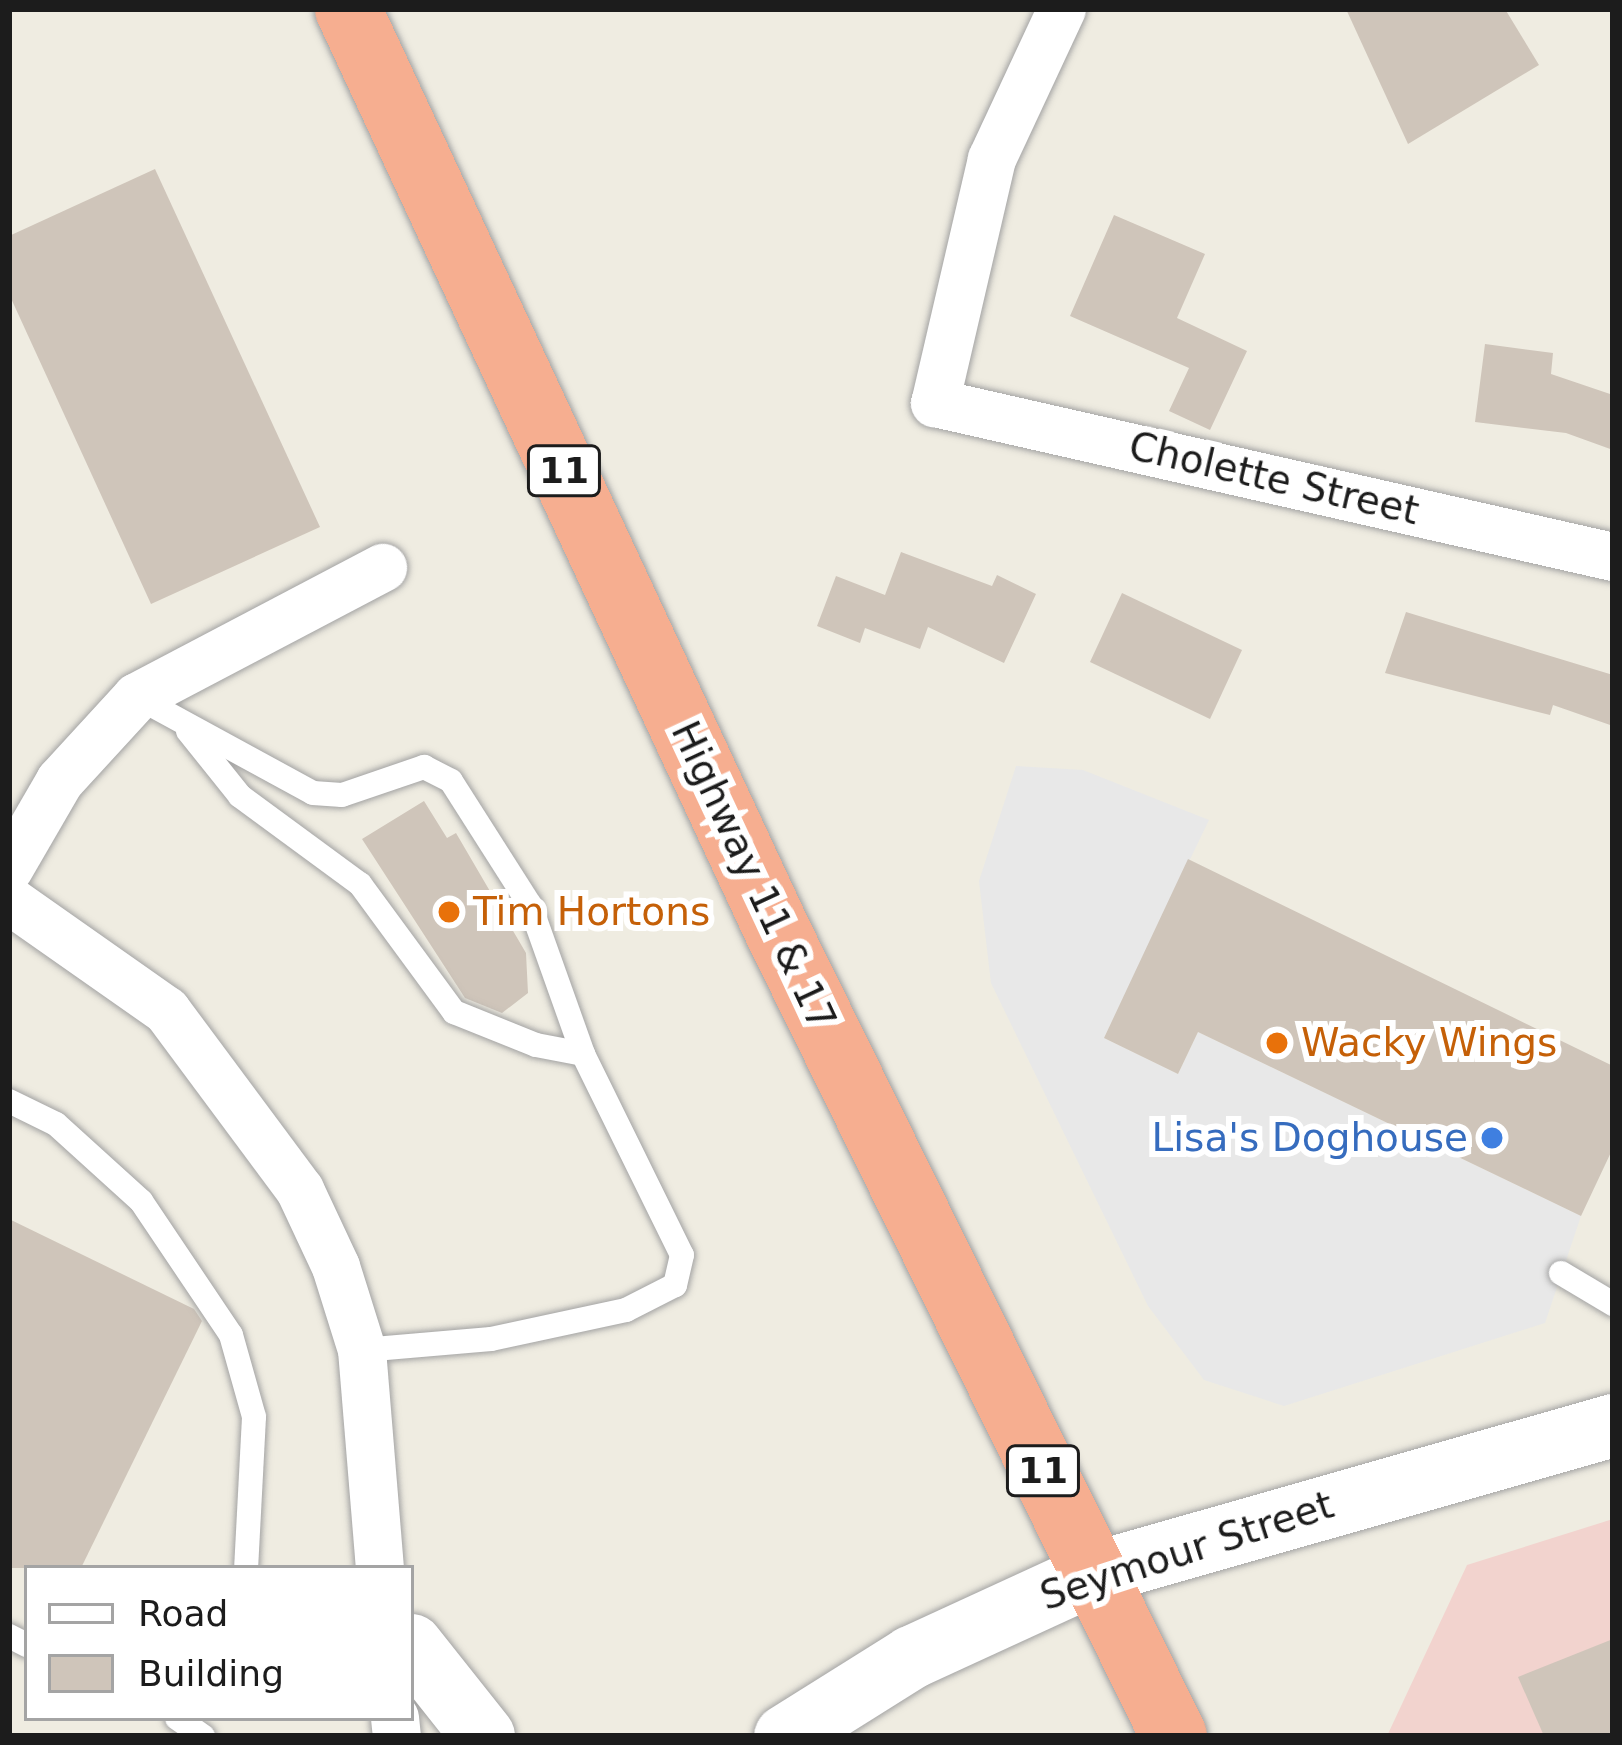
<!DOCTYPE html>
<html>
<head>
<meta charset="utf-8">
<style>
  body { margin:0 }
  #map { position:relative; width:1622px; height:1745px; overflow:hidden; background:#efece1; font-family:"DejaVu Sans",sans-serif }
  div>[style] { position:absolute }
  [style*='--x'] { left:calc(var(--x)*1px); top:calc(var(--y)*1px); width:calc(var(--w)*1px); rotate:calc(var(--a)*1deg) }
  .commercial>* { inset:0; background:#f2d3ce }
  .parking>* { inset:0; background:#e8e8e8 }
  .building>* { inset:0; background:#cfc5ba }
  .roads { filter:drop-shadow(0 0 3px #a3a3a3) drop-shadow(0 0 3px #a3a3a3) }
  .service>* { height:24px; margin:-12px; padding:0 12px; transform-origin:12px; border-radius:12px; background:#fff }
  .minor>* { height:48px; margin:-24px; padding:0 24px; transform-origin:24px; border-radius:24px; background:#fff }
  .tertiary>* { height:63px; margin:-31.5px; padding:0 31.5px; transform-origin:31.5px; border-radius:31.5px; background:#fff }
  .trunk>* { height:66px; margin:-33px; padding:0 33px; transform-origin:33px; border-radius:33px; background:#f6ae90 }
  .dots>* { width:33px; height:33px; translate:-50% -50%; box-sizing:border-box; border:6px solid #fff; border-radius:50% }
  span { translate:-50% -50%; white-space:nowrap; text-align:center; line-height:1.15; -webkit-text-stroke:12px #fff; paint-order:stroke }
  .shield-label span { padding:3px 9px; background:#fff; border:3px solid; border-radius:9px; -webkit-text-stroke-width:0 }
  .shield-label { font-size:36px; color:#1c1c1c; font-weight:700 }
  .street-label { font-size:39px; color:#1c1c1c }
  .food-label { font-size:39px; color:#c56008 }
  .left { translate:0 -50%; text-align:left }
  .shop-label { font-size:39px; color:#366cbe }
  .right { translate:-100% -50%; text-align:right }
  .frame { position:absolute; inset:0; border:12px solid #1c1c1c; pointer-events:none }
  .legend { position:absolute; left:24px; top:1565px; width:390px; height:156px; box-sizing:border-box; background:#fff; border:3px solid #a4a4a4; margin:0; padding:15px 21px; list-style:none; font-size:36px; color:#1c1c1c }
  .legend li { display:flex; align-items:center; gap:24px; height:60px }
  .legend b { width:60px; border:3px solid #a4a4a4 }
</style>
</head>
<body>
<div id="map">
  <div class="commercial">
    <div style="clip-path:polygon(1613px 1519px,1613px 1736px,1387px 1736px,1467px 1565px)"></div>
  </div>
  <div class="parking">
    <div style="clip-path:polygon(1016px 766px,1083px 770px,1209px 820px,1104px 1038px,1178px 1074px,1198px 1032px,1581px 1216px,1545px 1323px,1284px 1406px,1204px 1380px,1148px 1306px,991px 983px,979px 881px)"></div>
  </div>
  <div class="building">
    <div style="clip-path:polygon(1346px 9px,1505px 9px,1539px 65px,1408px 144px)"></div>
    <div style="clip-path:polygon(155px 169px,320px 527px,151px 604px,9px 294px,9px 236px)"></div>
    <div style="clip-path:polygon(1114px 215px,1205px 254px,1177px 318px,1247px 351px,1210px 430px,1169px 411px,1189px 368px,1070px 316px)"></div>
    <div style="clip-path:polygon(1485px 344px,1553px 353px,1551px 374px,1613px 395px,1613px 450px,1566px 433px,1475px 422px)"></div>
    <div style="clip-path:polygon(901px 552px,992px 586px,997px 575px,1036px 594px,1004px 663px,928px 627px,920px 649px,865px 628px,860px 643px,817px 626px,836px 576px,885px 595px)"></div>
    <div style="clip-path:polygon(1122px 593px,1242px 650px,1210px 719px,1090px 662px)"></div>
    <div style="clip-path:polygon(1406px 612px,1613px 675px,1613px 726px,1553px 705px,1550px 715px,1385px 673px)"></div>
    <div style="clip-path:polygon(424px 801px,447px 838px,456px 833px,526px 953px,528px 993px,502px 1013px,465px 998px,362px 839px)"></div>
    <div style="clip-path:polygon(1188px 859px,1613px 1066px,1613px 1148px,1581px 1216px,1198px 1032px,1178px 1074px,1104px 1038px)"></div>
    <div style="clip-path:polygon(9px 1219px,194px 1309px,202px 1321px,81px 1568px,9px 1568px)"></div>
    <div style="clip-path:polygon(1613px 1639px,1613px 1736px,1544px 1736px,1518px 1677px)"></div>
  </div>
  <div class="roads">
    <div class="service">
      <div style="--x:137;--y:697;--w:200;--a:28.6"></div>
      <div style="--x:313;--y:793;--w:29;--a:4"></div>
      <div style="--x:342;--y:795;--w:87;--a:-18.9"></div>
      <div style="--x:424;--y:767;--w:30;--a:27"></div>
      <div style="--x:451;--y:781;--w:147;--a:57.5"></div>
      <div style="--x:530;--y:905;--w:158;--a:70.4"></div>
      <div style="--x:583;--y:1054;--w:224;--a:63.8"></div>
      <div style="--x:682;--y:1255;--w:31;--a:103"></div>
      <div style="--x:675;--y:1285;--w:55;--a:153"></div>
      <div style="--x:626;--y:1310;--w:138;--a:167.9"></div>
      <div style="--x:491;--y:1339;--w:129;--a:175.1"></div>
      <div style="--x:188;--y:731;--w:83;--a:51.3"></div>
      <div style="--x:240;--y:796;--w:149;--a:36.3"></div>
      <div style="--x:360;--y:884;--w:159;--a:53.7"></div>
      <div style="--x:454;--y:1012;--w:88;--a:21.9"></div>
      <div style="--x:536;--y:1045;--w:48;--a:10.8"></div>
      <div style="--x:9;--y:1101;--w:52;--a:26.1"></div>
      <div style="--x:56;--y:1124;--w:115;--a:42.2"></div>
      <div style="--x:141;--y:1201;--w:161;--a:56.1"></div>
      <div style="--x:231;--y:1335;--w:85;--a:74.3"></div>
      <div style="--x:254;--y:1417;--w:151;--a:93"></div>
      <div style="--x:1561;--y:1273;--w:61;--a:30.8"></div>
      <div style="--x:9;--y:1636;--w:20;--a:27"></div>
      <div style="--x:177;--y:1718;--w:32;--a:35"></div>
    </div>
    <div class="minor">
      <div style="--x:1062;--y:9;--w:166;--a:115"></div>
      <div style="--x:992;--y:159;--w:251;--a:103.1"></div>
      <div style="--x:935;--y:403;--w:695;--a:12.8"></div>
      <div style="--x:9;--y:869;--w:102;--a:-59.9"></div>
      <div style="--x:60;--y:781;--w:114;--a:-47.5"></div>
      <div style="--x:137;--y:697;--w:278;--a:-27.7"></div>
      <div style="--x:9;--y:900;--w:193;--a:35.1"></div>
      <div style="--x:167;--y:1011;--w:223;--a:53.4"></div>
      <div style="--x:300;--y:1190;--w:85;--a:64.9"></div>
      <div style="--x:336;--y:1267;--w:87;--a:72.6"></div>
      <div style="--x:362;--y:1350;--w:219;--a:85.3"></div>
      <div style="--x:395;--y:1718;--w:18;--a:84"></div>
    </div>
    <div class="tertiary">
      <div style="--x:411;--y:1645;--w:116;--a:51.6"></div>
      <div style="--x:785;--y:1736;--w:149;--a:-32.1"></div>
      <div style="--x:911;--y:1657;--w:201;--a:-24.7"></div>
      <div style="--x:1094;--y:1573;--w:540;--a:-15.92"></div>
    </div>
    <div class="trunk">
      <div style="--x:348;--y:9;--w:1020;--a:65.02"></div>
      <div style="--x:779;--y:934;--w:894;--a:63.78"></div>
    </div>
  </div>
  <div class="dots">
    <div style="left:449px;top:912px;background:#e8710a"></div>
    <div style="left:1277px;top:1043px;background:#e8710a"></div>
    <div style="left:1492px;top:1138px;background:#3f7fe0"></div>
  </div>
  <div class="shield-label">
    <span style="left:564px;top:471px">11</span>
    <span style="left:1043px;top:1471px">11</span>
  </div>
  <div class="street-label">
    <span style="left:1274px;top:479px;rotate:13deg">Cholette Street</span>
    <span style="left:753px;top:876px;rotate:65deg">Highway 11 &amp; 17</span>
    <span style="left:1187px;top:1551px;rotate:-18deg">Seymour Street</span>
  </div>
  <div class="food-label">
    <span class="left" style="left:473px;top:912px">Tim Hortons</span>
    <span class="left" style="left:1301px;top:1043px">Wacky Wings</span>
  </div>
  <div class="shop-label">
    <span class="right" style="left:1468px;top:1138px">Lisa's Doghouse</span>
  </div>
  <div class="frame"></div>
  <ul class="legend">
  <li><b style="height:15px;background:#fff"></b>Road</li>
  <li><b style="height:33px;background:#cfc5ba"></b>Building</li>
  </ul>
</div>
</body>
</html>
